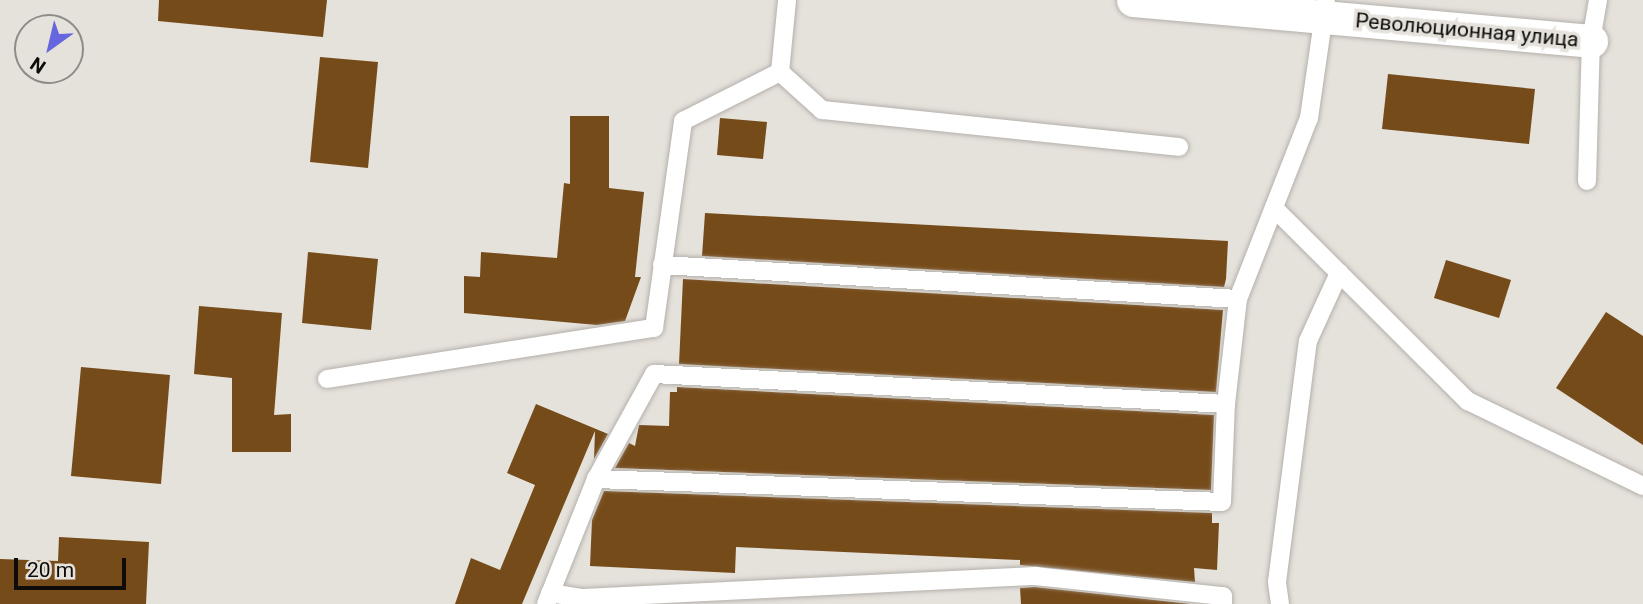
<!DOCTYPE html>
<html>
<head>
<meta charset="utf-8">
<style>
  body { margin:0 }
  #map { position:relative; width:1643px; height:604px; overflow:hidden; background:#e5e1db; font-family:Roboto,sans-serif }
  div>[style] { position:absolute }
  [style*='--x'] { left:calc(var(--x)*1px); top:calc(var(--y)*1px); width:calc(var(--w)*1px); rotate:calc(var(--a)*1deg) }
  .building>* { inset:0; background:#764b1a }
  .roads { filter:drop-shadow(0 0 2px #b4b0ab) drop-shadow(0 0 2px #b4b0ab) }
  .lane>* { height:18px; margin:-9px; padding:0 9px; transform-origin:9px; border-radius:9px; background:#fff }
  .street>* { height:33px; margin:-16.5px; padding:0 16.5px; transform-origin:16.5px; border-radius:16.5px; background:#fff }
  span { translate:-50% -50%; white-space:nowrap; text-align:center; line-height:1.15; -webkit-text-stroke:7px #e5e1db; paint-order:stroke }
  .street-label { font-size:21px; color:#0d0c0a }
  .north { position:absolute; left:14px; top:14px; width:70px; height:70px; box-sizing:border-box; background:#e5e1db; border:2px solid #8f8c87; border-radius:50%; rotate:214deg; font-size:19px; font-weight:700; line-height:28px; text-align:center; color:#0d0c0a }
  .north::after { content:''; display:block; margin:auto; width:24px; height:32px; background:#6666df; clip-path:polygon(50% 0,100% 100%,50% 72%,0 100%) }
  .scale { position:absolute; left:14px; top:558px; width:112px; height:32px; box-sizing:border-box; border:4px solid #0d0c0a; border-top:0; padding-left:9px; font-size:21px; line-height:24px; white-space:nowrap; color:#0d0c0a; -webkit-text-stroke:5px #e5e1db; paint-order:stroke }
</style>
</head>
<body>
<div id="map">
  <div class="building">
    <div style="clip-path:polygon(159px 0,327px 0,323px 37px,158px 21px)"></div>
    <div style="clip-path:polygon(320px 57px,378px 62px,368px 168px,310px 162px)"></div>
    <div style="clip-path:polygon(1388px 74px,1535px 89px,1529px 144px,1382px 129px)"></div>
    <div style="clip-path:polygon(570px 116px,609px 116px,609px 188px,644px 192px,635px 277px,641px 277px,625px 321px,597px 325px,464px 313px,464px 276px,480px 277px,481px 252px,557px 258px,564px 183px,570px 184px)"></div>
    <div style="clip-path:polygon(720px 118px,767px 122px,763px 159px,717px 155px)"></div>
    <div style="clip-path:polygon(705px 213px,1228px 241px,1226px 279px,1224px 287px,702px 256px)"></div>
    <div style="clip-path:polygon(308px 252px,378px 259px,371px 330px,302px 323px)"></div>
    <div style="clip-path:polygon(1446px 260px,1511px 280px,1499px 318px,1434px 298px)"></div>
    <div style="clip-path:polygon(683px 279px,1223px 310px,1216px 392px,679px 364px)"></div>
    <div style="clip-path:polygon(199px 306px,282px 313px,274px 415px,291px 414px,291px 452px,232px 452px,232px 378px,194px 374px)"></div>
    <div style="clip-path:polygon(1606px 312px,1643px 336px,1643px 445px,1556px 388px)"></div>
    <div style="clip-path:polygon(81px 367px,170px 375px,161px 484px,71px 476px)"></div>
    <div style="clip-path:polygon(677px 387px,1214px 415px,1211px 490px,615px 468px,629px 443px,635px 446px,639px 425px,669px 426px,670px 392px,677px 392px)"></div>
    <div style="clip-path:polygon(536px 404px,608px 434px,594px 459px,595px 431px,522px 604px,455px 604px,471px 558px,500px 570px,535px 485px,507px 473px)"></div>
    <div style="clip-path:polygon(604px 491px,1212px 513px,1212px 523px,1219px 523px,1217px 570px,1194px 568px,1195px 582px,1020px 565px,1020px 560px,736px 547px,735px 573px,590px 566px,592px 520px)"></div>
    <div style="clip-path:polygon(59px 537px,149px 542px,146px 604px,0 604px,0 559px,58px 561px)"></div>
    <div style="clip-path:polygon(1035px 587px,1191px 604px,1021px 604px,1020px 588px)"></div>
  </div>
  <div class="roads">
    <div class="lane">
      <div style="--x:780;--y:72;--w:57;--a:42.1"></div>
      <div style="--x:822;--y:110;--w:359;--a:5.9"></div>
      <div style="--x:1587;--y:181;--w:140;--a:-88.4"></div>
      <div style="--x:1591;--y:41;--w:42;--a:-80.3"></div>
      <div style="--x:1274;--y:208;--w:274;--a:44.9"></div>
      <div style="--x:1468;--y:401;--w:195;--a:25.9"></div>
      <div style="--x:662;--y:265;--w:577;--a:3.38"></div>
      <div style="--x:327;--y:379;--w:331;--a:-8.9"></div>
      <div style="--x:654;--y:328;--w:209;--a:-82"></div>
      <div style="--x:683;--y:121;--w:109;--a:-26.8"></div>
      <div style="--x:780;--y:72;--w:72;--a:-84.4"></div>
      <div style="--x:596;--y:479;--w:626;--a:2.1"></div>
      <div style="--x:1222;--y:502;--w:98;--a:-87.7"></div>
      <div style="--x:1226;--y:404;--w:106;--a:-83.5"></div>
      <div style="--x:1238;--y:299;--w:194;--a:-68.6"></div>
      <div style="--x:1309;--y:118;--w:119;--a:-81.8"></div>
      <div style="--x:550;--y:593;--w:33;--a:9"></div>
      <div style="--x:583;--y:598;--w:453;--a:-2.8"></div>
      <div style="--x:1035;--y:576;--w:189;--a:6.1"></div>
      <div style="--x:1223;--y:596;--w:8;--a:90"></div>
      <div style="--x:546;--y:604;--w:135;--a:-68.2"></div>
      <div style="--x:596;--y:479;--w:120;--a:-61.1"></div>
      <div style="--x:654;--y:374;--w:573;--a:3"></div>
      <div style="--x:1280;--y:604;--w:22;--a:-98"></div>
      <div style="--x:1277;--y:582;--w:243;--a:-82.7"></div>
      <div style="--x:1308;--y:341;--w:75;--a:-65.5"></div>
    </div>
    <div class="street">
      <div style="--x:1133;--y:0;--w:460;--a:5.1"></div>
    </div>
  </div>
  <div class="street-label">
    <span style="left:1467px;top:30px;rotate:5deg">Революционная улица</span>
  </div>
  <div class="north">N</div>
  <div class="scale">20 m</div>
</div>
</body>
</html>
